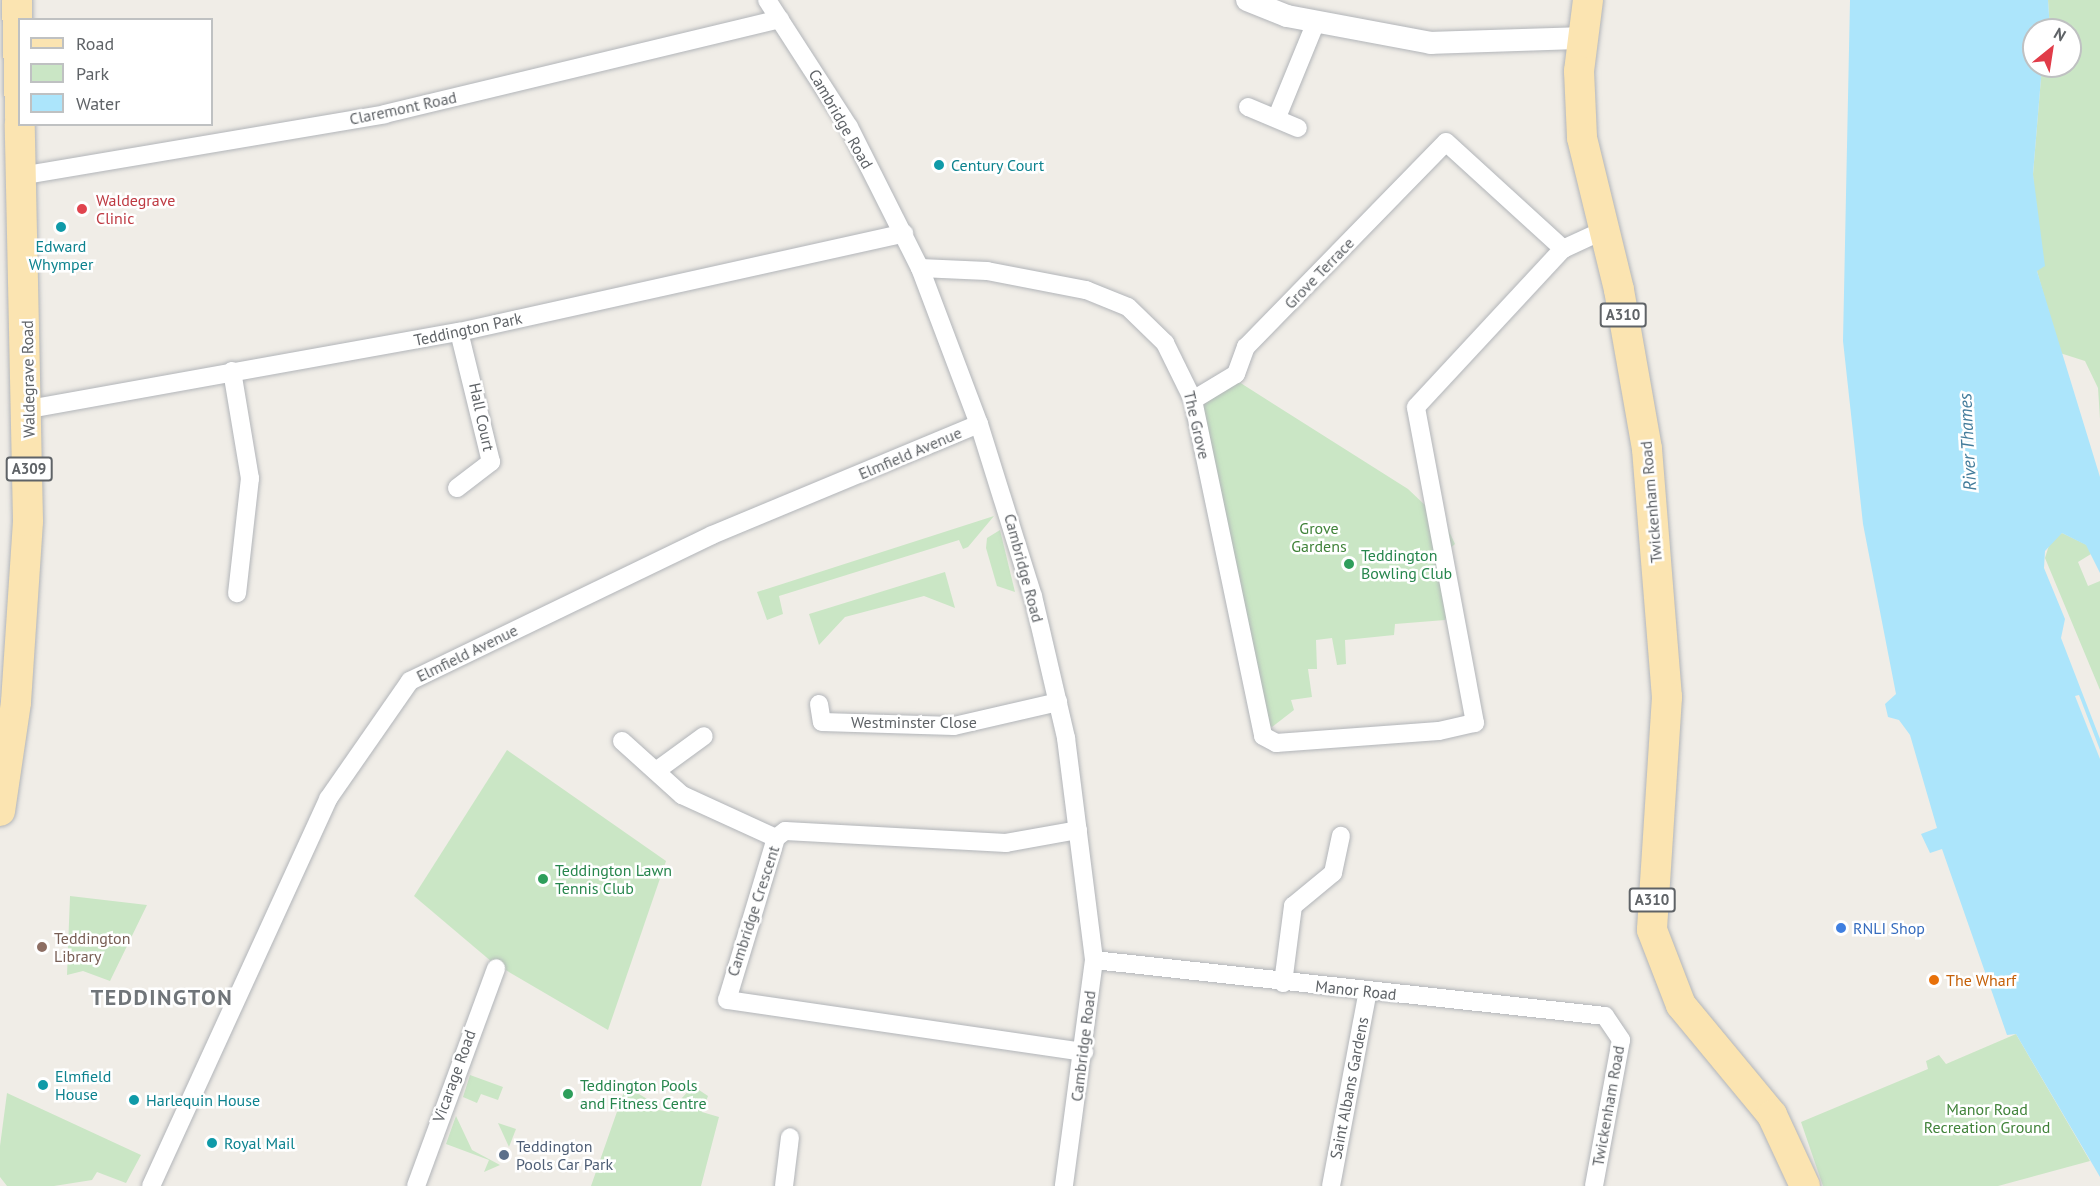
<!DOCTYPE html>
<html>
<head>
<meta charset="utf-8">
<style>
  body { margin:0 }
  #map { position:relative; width:2100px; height:1186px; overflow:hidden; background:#f0ede7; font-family:"PT Sans",sans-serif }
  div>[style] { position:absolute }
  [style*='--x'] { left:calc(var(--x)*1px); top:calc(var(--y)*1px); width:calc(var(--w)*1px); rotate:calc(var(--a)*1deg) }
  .green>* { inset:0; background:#cae6c5 }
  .water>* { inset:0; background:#ace5fb }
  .pier>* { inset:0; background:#f0ede7 }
  .roads { filter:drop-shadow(0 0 2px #b2b5b9) drop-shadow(0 0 2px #b2b5b9) }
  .minor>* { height:18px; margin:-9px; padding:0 9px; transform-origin:9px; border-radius:9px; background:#fff }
  .tertiary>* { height:22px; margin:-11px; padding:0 11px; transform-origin:11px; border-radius:11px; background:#fff }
  .primary>* { height:30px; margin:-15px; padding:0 15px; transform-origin:15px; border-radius:15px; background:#fbe4b1 }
  .dots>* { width:16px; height:16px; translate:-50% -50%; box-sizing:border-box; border:3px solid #fff; border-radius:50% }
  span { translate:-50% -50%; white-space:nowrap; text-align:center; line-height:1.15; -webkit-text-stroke:5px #fff; paint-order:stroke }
  .shield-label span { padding:2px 4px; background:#fff; border:2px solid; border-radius:4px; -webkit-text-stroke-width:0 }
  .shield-label { font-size:15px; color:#5f6367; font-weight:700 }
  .street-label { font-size:16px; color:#5f6367 }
  .culture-label { font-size:16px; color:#0d838f }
  .left { translate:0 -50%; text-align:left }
  .health-label { font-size:16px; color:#be3a42 }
  .park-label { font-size:16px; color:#41833a }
  .leisure-label { font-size:16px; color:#27864d }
  .shop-label { font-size:16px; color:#366cbe }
  .education-label { font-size:16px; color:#785e54 }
  .food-label { font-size:16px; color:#c56008 }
  .service-label { font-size:16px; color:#4e5e75 }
  .water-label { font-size:18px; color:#437c9b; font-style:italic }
  .district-label { font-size:22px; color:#707579; font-weight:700; letter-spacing:1.5px }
  .legend { position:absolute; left:18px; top:18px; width:195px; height:108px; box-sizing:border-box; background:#fff; border:2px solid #bfc1c2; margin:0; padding:8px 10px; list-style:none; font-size:18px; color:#5f6367 }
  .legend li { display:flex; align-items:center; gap:12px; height:30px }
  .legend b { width:30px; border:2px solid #bfc1c2 }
  .north { position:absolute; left:2022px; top:18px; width:60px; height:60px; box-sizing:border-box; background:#fff; border:2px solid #bfc1c2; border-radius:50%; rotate:30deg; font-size:16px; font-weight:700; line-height:24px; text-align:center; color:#5f6367 }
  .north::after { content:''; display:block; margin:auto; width:21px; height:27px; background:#e13c49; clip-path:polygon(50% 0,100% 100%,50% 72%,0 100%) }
</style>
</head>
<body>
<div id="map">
  <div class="green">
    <div style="clip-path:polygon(2048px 0,2100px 0,2100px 419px,2098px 388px,2085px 361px,2060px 353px,2037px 271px,2033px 174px,2042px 66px,2070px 66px,2070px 30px,2050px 30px)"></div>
    <div style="clip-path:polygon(1239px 382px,1408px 489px,1446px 525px,1455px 544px,1447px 551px,1450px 608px,1445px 620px,1395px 624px,1394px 635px,1345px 640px,1346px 664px,1337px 665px,1332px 638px,1316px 640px,1317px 669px,1308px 669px,1312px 697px,1291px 700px,1294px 710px,1272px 727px,1253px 717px,1201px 413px,1205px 401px)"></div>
    <div style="clip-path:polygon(994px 516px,968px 547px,963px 549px,959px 540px,779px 596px,783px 614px,767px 620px,757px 592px)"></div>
    <div style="clip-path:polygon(1000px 530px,1015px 592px,997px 586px,986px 548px,987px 538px)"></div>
    <div style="clip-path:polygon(2062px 533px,2087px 545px,2091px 554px,2078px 562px,2088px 586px,2100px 581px,2100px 690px,2045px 558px,2051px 539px)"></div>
    <div style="clip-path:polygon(945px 572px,955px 608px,924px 596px,845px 617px,819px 645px,809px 614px)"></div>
    <div style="clip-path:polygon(507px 750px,666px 861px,608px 1030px,492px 962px,414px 896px)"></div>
    <div style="clip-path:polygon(70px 896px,147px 905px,110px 981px,83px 971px,67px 975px)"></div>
    <div style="clip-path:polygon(2016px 1034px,2090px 1161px,1998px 1186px,1823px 1186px,1801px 1122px,1928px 1069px,1926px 1061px,1939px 1055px,1946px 1064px)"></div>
    <div style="clip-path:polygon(470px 1075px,503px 1087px,498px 1100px,481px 1094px,477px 1103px,463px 1097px)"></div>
    <div style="clip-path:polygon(626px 1086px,652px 1102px,649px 1108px,669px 1112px,693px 1086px,708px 1096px,702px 1112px,719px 1117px,701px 1186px,591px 1186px)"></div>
    <div style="clip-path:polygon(7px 1093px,141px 1155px,126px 1183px,97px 1172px,92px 1180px,54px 1186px,7px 1186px,0 1177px,0 1146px)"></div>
    <div style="clip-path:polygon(456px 1116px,472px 1150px,500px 1165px,484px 1172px,489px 1160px,446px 1144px)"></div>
    <div style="clip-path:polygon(498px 1123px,516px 1129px,509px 1147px)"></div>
  </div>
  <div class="water">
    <div style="clip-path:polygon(1850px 0,2048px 0,2050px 30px,2034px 30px,2034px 66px,2042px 66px,2033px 174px,2045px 266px,2037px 271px,2100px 477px,2100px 573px,2086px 545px,2062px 533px,2045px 551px,2044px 568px,2065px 619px,2061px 638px,2100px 739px,2100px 1177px,2016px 1034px,2007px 1035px,1942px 849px,1930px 853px,1921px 834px,1937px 828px,1910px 735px,1899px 720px,1888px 717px,1885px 704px,1896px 694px,1863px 524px,1843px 341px)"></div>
  </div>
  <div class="pier">
    <div style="clip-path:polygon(2079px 695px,2100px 750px,2100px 759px,2075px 696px)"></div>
  </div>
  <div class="roads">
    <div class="minor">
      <div style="--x:767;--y:0;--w:151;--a:57.2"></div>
      <div style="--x:849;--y:127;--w:158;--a:63.3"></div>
      <div style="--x:920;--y:268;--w:167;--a:69.3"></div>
      <div style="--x:979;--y:424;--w:180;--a:72.6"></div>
      <div style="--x:1033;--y:596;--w:146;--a:76.9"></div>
      <div style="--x:1066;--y:738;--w:224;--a:82.8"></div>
      <div style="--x:1094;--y:960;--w:228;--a:97.6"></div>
      <div style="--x:1248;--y:107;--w:54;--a:22.8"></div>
      <div style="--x:1277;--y:117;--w:103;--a:-67.7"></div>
      <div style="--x:20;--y:176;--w:370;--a:-9.6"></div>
      <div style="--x:385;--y:114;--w:406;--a:-13.5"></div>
      <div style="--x:920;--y:268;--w:67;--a:2.6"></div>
      <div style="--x:987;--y:271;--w:101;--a:10.9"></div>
      <div style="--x:1086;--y:290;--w:45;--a:22"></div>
      <div style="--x:1128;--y:307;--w:52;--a:44.2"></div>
      <div style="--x:1165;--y:343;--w:64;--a:63.8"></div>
      <div style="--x:1193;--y:400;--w:343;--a:78.2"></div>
      <div style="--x:1263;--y:736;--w:15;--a:28"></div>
      <div style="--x:1276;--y:743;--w:163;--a:-4.2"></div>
      <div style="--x:1439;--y:731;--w:37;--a:-13"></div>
      <div style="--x:1475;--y:723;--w:321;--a:-100.6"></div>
      <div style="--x:1416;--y:407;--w:216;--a:-47.1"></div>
      <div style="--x:232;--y:371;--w:109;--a:80.5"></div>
      <div style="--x:250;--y:478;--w:116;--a:96.4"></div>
      <div style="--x:1193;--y:400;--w:50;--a:-31.2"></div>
      <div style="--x:1236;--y:374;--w:29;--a:-70"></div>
      <div style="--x:1246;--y:347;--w:286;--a:-45.7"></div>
      <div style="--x:1446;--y:142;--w:159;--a:42.4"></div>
      <div style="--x:1563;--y:249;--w:45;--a:-24.9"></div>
      <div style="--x:29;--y:409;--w:437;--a:-10.2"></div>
      <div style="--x:459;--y:332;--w:456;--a:-12.5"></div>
      <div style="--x:457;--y:488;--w:43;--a:-37.4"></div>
      <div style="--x:491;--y:462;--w:134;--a:-103.8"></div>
      <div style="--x:819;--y:704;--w:18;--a:81"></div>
      <div style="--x:822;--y:722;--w:132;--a:1.7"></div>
      <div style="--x:954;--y:726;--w:107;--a:-13"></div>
      <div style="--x:622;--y:741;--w:81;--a:42"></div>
      <div style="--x:682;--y:795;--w:103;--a:24.6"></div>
      <div style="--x:656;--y:771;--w:59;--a:-36.1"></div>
      <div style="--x:1078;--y:830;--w:73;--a:169.8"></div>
      <div style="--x:1006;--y:843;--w:221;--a:-176.9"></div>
      <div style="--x:785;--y:831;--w:11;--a:142"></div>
      <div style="--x:776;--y:838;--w:169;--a:106.8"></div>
      <div style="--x:727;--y:1000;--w:361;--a:8.3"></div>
      <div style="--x:1094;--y:960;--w:514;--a:6.25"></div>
      <div style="--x:1605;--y:1016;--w:29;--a:56"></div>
      <div style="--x:1621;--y:1040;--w:148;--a:100.5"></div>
      <div style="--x:1283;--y:983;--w:78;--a:-82.6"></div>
      <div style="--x:1293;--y:906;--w:52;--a:-39.5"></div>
      <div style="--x:1333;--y:873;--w:38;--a:-78"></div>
      <div style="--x:151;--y:1186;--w:426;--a:-65.4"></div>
      <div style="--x:328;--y:799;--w:144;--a:-55.2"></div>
      <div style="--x:410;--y:681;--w:335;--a:-25.8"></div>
      <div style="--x:712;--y:535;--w:289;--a:-22.6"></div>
      <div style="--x:416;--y:1186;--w:232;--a:-69.8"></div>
      <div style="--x:784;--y:1186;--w:49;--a:-83"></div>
      <div style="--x:1331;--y:1186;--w:198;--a:-79.3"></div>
    </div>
    <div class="tertiary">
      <div style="--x:1247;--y:0;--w:43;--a:21.8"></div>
      <div style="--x:1287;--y:16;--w:147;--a:10.6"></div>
      <div style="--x:1431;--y:43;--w:151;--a:-1.9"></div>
    </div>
    <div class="primary">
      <div style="--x:17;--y:0;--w:118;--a:88.5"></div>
      <div style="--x:1588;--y:0;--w:72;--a:97.2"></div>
      <div style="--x:1579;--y:71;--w:67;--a:87.4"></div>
      <div style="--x:1582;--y:138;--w:156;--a:76.3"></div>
      <div style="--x:1619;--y:290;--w:161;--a:80"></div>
      <div style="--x:1647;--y:449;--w:249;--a:85.4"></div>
      <div style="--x:1667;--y:697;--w:233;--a:93.7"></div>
      <div style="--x:1652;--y:930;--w:80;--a:68.9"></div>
      <div style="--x:1681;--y:1005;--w:143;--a:50.4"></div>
      <div style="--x:1772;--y:1115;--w:78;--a:65.1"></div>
      <div style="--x:0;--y:811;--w:110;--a:-81.6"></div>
      <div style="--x:16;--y:702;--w:181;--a:-86.2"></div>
      <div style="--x:28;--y:521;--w:397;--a:-91.2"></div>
    </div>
  </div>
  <div class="dots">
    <div style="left:939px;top:165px;background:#0f9aa8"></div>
    <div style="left:82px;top:209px;background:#e0444e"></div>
    <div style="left:61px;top:227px;background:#0f9aa8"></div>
    <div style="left:1349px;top:564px;background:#2e9e5b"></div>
    <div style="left:543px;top:879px;background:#2e9e5b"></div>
    <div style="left:1841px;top:928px;background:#3f7fe0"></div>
    <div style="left:42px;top:947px;background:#8d6e63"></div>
    <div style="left:1934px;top:980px;background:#e8710a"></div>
    <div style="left:43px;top:1085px;background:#0f9aa8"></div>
    <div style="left:568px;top:1094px;background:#2e9e5b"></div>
    <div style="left:134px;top:1100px;background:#0f9aa8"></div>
    <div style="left:212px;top:1143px;background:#0f9aa8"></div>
    <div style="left:504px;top:1155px;background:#5c6f8a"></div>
  </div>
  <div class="shield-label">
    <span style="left:1623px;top:315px">A310</span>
    <span style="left:29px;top:469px">A309</span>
    <span style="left:1652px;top:900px">A310</span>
  </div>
  <div class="street-label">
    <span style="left:403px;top:108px;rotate:-12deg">Claremont Road</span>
    <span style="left:841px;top:119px;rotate:60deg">Cambridge Road</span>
    <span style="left:1319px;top:273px;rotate:-46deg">Grove Terrace</span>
    <span style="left:468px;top:329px;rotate:-12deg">Teddington Park</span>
    <span style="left:28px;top:379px;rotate:-91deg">Waldegrave Road</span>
    <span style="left:482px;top:417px;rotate:78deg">Hall Court</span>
    <span style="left:1197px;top:425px;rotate:77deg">The Grove</span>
    <span style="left:910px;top:453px;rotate:-23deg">Elmfield Avenue</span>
    <span style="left:1651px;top:502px;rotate:-95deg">Twickenham Road</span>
    <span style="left:1024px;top:568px;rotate:75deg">Cambridge Road</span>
    <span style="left:467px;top:653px;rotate:-26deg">Elmfield Avenue</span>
    <span style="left:914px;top:722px">Westminster Close</span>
    <span style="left:753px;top:911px;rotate:-72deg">Cambridge Crescent</span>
    <span style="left:1356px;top:990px;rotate:6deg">Manor Road</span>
    <span style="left:1083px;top:1046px;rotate:-83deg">Cambridge Road</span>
    <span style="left:454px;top:1076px;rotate:-70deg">Vicarage Road</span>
    <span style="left:1349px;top:1088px;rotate:-79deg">Saint Albans Gardens</span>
    <span style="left:1608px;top:1106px;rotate:-80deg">Twickenham Road</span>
  </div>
  <div class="culture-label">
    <span class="left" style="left:951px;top:165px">Century Court</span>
    <span style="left:61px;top:255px">Edward<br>Whymper</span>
    <span class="left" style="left:55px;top:1085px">Elmfield<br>House</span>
    <span class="left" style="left:146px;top:1100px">Harlequin House</span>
    <span class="left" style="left:224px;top:1143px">Royal Mail</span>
  </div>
  <div class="health-label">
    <span class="left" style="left:96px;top:209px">Waldegrave<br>Clinic</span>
  </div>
  <div class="park-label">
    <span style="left:1319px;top:537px">Grove<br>Gardens</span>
    <span style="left:1987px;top:1118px">Manor Road<br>Recreation Ground</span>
  </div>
  <div class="leisure-label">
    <span class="left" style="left:1361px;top:564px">Teddington<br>Bowling Club</span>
    <span class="left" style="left:555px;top:879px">Teddington Lawn<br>Tennis Club</span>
    <span class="left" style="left:580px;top:1094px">Teddington Pools<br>and Fitness Centre</span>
  </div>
  <div class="shop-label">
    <span class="left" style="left:1853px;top:928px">RNLI Shop</span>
  </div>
  <div class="education-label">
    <span class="left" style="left:54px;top:947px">Teddington<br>Library</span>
  </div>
  <div class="food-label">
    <span class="left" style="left:1946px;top:980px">The Wharf</span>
  </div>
  <div class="service-label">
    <span class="left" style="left:516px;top:1155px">Teddington<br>Pools Car Park</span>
  </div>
  <div class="water-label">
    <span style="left:1968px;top:442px;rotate:-93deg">River Thames</span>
  </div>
  <div class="district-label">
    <span style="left:162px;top:998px">TEDDINGTON</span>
  </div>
  <ul class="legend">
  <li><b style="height:8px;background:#fbe4b1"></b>Road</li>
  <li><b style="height:16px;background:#cae6c5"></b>Park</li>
  <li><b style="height:16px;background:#ace5fb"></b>Water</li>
  </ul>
  <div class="north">N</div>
</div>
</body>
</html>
